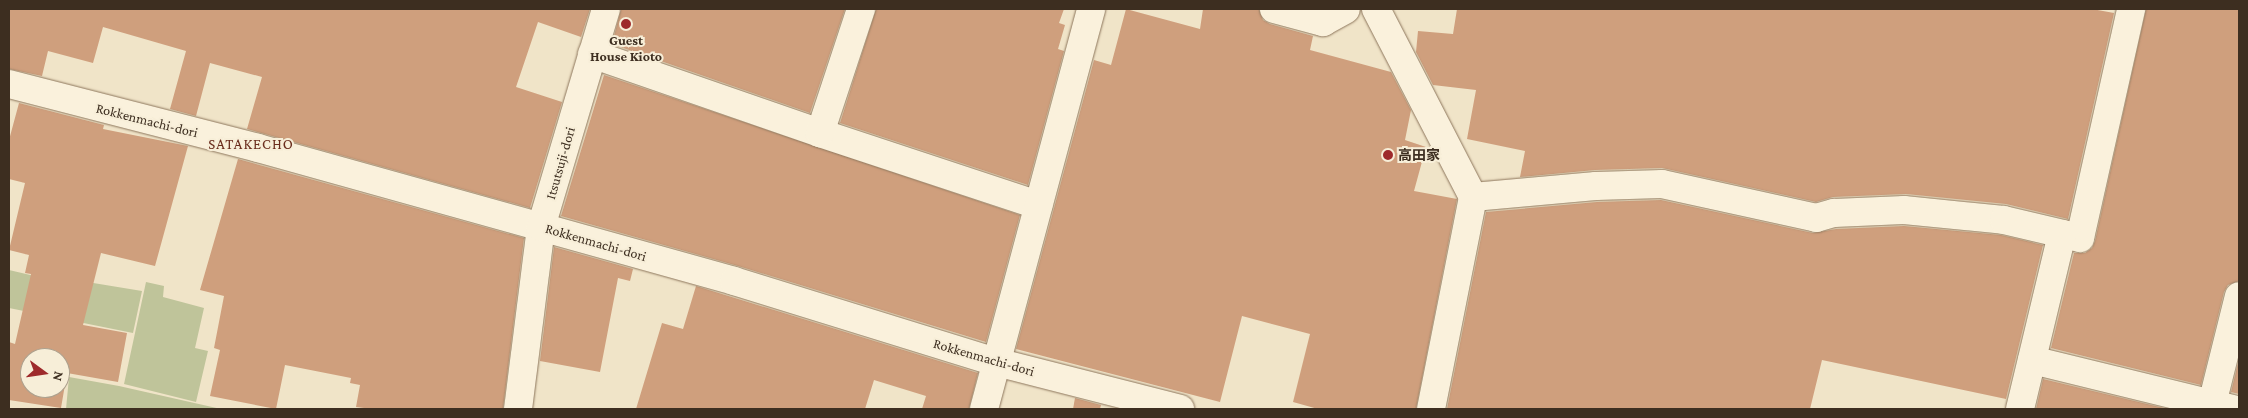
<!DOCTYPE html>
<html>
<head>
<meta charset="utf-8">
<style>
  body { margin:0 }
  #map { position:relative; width:2248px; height:418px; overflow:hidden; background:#f0e4c8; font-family:"Crimson Pro","Noto Sans JP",serif }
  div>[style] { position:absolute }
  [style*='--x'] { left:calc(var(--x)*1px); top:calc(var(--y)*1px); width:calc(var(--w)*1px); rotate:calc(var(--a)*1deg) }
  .cemetery>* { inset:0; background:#bfc49a }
  .building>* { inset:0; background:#cf9f7d }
  .roads { filter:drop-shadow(0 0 1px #8d765c) drop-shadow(0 0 1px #8d765c) }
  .minor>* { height:28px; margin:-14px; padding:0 14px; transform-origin:14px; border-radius:14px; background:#faf1dc }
  .dots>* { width:14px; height:14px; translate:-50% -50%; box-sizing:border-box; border:2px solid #f7eed8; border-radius:50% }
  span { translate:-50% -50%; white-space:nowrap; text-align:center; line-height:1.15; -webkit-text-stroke:4px #f7eed8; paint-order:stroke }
  .poi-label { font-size:14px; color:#3d2e20; font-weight:700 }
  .left { translate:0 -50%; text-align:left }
  .street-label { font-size:14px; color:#3d2e20 }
  .neighbourhood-label { font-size:15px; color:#6b2e1e; letter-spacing:1px }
  .frame { position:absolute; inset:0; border:10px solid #3d2e20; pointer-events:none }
  .north { position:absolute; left:20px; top:348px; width:50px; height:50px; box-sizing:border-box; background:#f7eed8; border:1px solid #ada18e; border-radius:50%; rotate:104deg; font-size:14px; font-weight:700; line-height:20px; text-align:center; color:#3d2e20 }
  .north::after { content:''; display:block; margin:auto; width:18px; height:22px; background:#9e2a2b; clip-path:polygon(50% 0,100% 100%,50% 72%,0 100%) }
</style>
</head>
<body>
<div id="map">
  <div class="cemetery">
    <div style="clip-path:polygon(9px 270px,73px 285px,75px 280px,142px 291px,133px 333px,9px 308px)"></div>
    <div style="clip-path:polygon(146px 282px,164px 286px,163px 297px,204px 308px,195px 348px,208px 351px,196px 402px,124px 384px)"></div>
    <div style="clip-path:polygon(69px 377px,119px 386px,221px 409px,66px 409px)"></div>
  </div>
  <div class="building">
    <div style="clip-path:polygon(9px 9px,590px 9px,581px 37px,538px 22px,516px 87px,562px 102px,530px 208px,247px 129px,262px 77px,210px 63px,196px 116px,170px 109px,186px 51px,103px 27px,93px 63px,48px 51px,42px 76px,9px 69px)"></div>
    <div style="clip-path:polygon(621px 9px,845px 9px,810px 113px,612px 44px)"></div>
    <div style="clip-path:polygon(876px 9px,1064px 9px,1059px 23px,1065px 25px,1058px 49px,1064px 51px,1028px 185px,840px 123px)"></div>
    <div style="clip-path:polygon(1126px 9px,1200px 29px,1203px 9px,1259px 9px,1263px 20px,1270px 24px,1313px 36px,1310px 50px,1391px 72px,1411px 110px,1405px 140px,1426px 147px,1414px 191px,1457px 199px,1416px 409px,1318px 409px,1293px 402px,1310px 334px,1242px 316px,1220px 402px,1016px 349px,1094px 60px,1111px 65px)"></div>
    <div style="clip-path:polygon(1457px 9px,2092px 9px,2114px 13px,2068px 219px,2006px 204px,1906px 194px,1833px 197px,1816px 202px,1662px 168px,1595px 170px,1520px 177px,1525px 151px,1467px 139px,1476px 90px,1433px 85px,1416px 52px,1418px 31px,1453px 34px)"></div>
    <div style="clip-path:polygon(2146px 9px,2239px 9px,2239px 281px,2228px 285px,2224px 292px,2201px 385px,2051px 348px,2074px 253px,2085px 253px,2092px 248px,2095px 241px)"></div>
    <div style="clip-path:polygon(604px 75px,1020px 215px,986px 342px,738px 266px,561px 216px)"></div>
    <div style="clip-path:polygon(evenodd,19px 103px,104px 125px,103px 129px,188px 146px,155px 266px,101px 253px,83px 325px,127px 333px,118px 382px,67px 373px,61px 408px,9px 400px,9px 342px,15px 344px,31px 274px,25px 273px,29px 255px,9px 250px,25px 183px,9px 179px,9px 140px,19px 103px,30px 358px,60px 358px,60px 388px,30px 388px,30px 358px)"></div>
    <div style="clip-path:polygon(238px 159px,524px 238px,503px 409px,372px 409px,356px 407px,360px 385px,350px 383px,351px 378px,285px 365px,276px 409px,210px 396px,220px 350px,214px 348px,224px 296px,200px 290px)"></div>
    <div style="clip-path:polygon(1661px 200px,1813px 233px,1836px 229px,1904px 226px,2001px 235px,2043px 245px,2006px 399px,1822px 360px,1810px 409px,1447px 409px,1486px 212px,1597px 202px)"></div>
    <div style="clip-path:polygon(554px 247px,633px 269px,630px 281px,618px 278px,600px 372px,540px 361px)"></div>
    <div style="clip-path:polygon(696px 286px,978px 373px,969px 409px,922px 409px,926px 396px,874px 380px,865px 409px,636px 409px,662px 323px,683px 329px)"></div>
    <div style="clip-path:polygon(2239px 359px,2239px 394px,2231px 392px)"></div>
    <div style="clip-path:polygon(2043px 379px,2168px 409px,2036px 409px)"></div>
    <div style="clip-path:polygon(1075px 398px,1101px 405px,1100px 409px,1073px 409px)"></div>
  </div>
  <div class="roads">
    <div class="minor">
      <div style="--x:1274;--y:9;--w:51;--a:14.9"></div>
      <div style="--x:1323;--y:22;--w:26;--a:-29"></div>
      <div style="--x:1376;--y:9;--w:212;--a:62.7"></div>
      <div style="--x:1473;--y:197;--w:216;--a:101.2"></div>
      <div style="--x:592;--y:54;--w:241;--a:19.1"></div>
      <div style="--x:820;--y:133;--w:230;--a:18.3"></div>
      <div style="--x:9;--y:84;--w:257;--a:14.4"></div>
      <div style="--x:258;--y:148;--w:294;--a:15.6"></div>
      <div style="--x:541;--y:227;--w:200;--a:15.6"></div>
      <div style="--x:734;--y:281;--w:274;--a:17.2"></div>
      <div style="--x:996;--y:362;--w:190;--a:14.3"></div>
      <div style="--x:820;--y:133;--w:131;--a:-71.7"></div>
      <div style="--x:1473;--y:197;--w:123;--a:-5.1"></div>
      <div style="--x:1596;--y:186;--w:66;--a:-1.7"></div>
      <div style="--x:1662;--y:184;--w:158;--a:12.4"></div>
      <div style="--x:1816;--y:218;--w:19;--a:-16"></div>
      <div style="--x:1834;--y:213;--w:70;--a:-2.5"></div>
      <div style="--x:1904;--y:210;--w:100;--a:5.7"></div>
      <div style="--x:2004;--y:220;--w:78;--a:13.3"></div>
      <div style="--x:2080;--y:238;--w:235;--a:-77.4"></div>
      <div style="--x:2032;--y:360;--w:207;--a:13.7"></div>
      <div style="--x:2212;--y:404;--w:111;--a:-76"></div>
      <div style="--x:518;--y:409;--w:183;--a:-82.8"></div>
      <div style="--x:541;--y:227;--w:227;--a:-73.4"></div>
      <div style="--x:984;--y:409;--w:414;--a:-75"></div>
      <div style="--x:2020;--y:409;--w:180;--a:-76.5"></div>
    </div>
  </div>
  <div class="dots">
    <div style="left:626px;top:24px;background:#9e2a2b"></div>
    <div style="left:1388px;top:155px;background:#9e2a2b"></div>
  </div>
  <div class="poi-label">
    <span style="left:626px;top:48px">Guest<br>House Kioto</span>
    <span class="left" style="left:1398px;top:155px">高田家</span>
  </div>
  <div class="street-label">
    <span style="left:147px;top:120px;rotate:14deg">Rokkenmachi-dori</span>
    <span style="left:560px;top:163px;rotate:-74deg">Itsutsuji-dori</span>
    <span style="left:596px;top:242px;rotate:16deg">Rokkenmachi-dori</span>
    <span style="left:984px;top:357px;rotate:16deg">Rokkenmachi-dori</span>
  </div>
  <div class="neighbourhood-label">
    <span style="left:251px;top:145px">SATAKECHO</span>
  </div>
  <div class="frame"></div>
  <div class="north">N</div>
</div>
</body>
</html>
